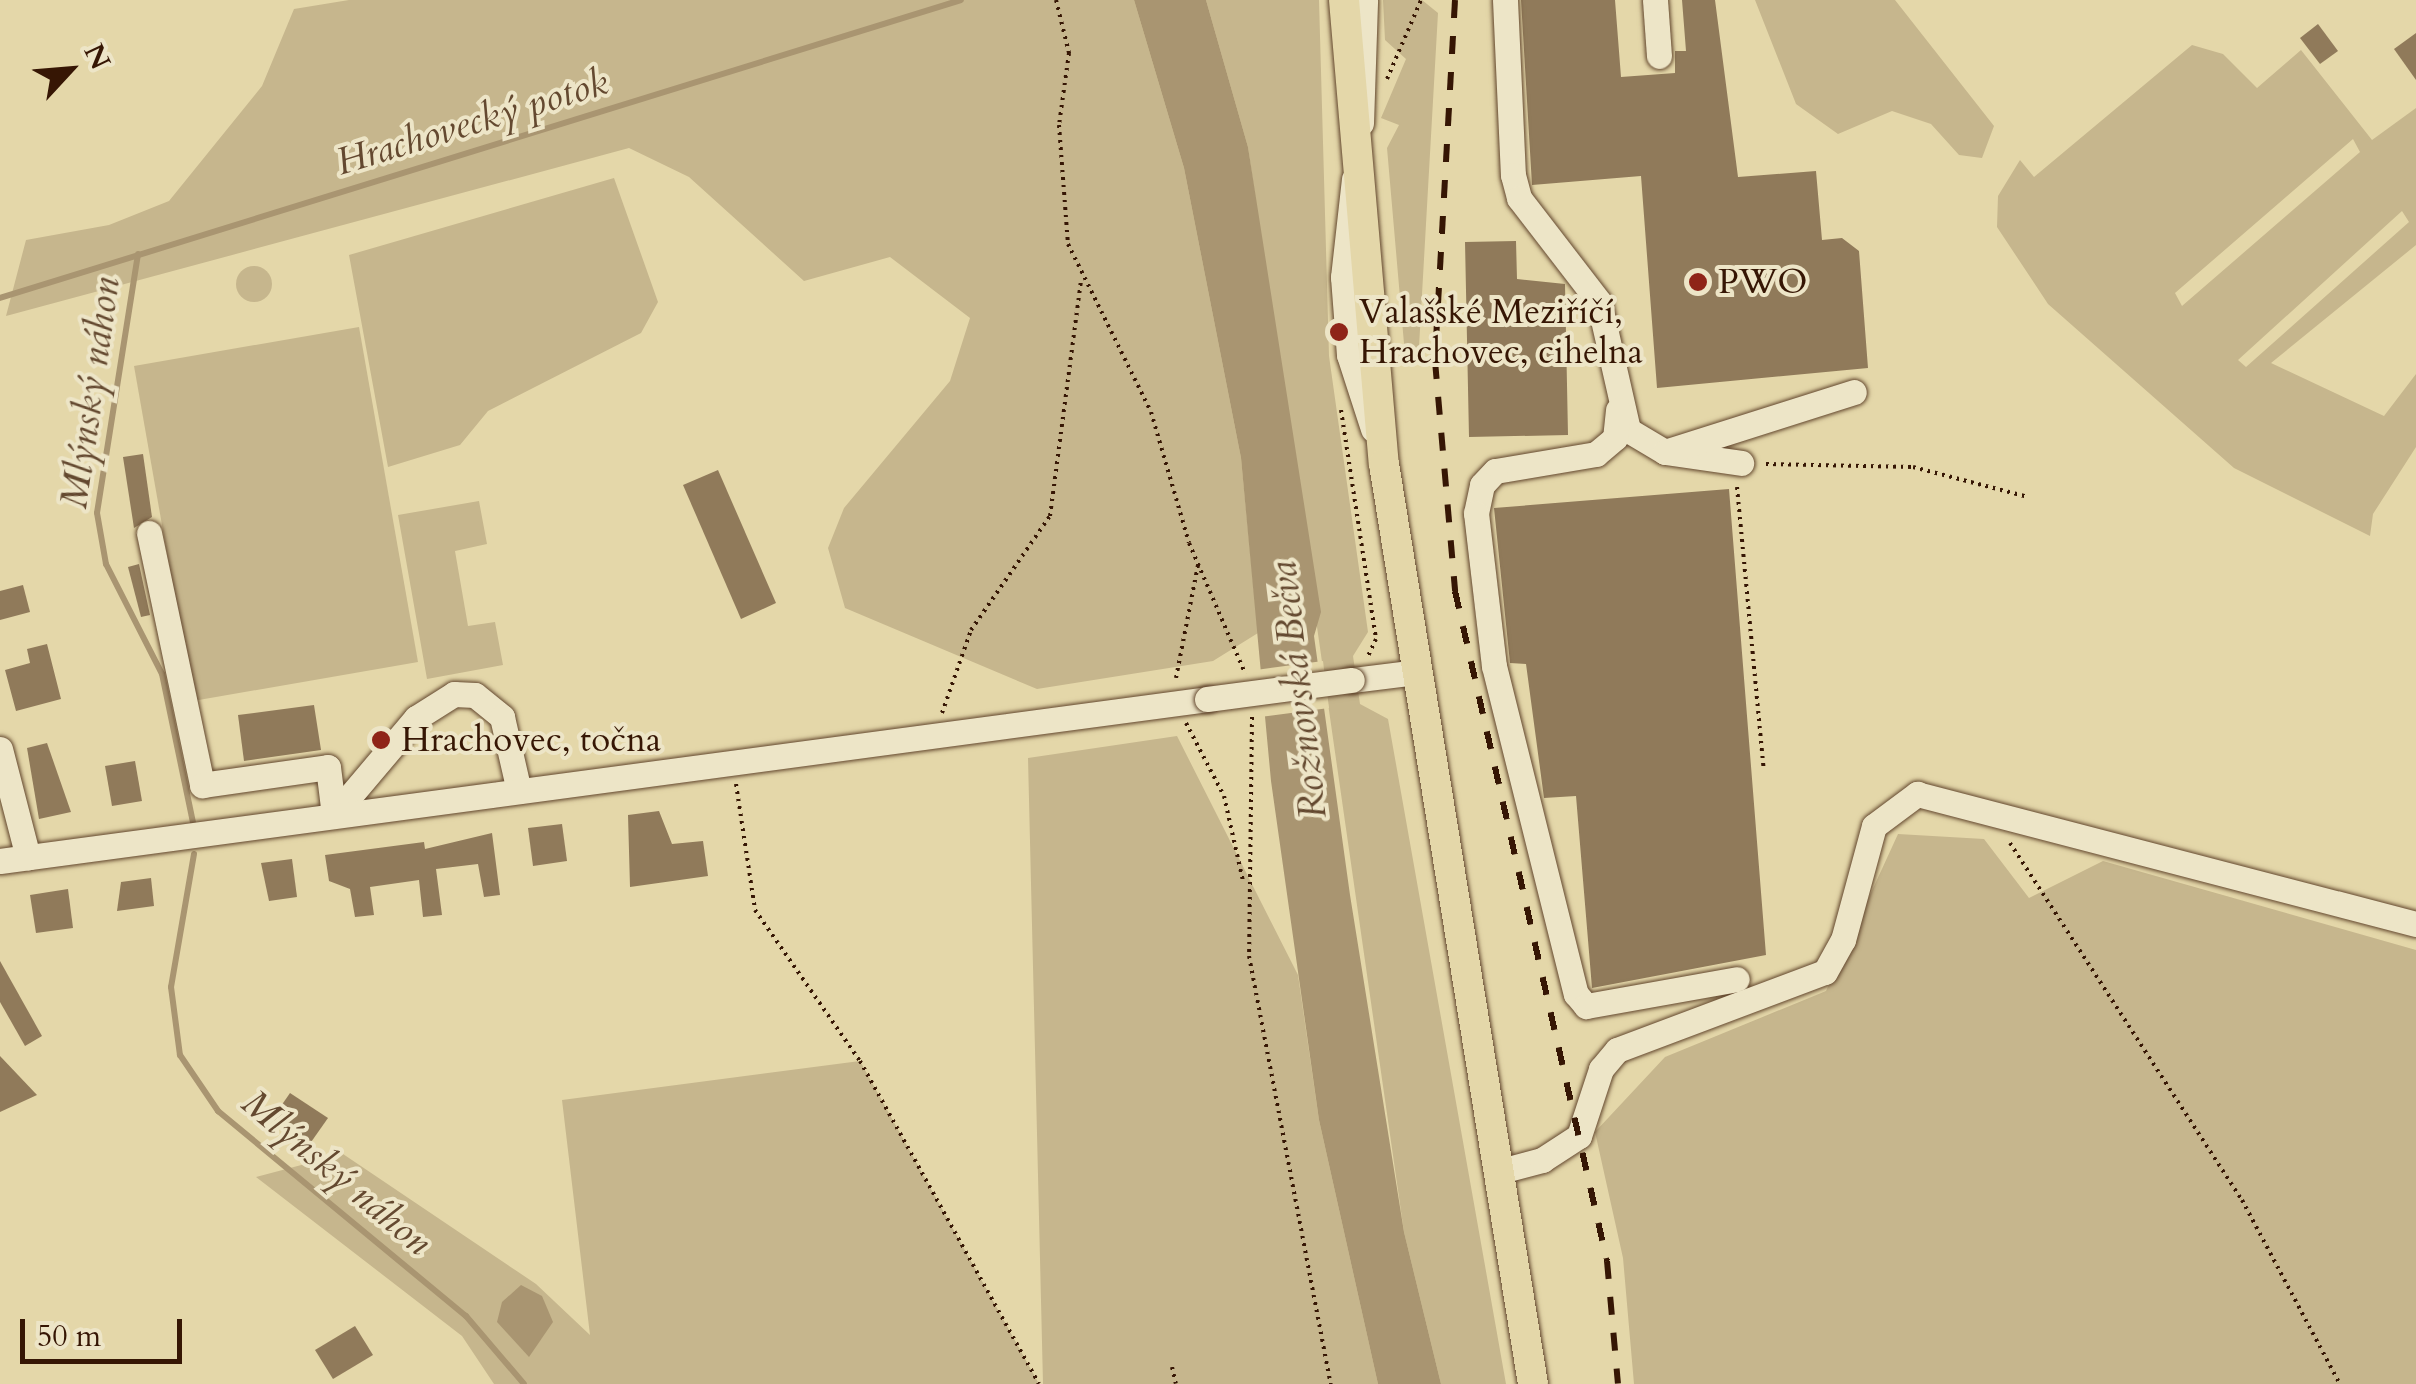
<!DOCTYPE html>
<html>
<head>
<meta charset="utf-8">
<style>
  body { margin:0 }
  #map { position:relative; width:2416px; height:1384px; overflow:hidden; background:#e4d7a9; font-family:Cardo,serif }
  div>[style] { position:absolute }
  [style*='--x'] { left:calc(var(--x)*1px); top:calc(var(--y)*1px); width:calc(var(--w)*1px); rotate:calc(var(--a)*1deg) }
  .green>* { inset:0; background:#c6b68d }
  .round { border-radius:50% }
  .water>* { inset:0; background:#a99571 }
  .pier>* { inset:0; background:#e4d7a9 }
  .stream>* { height:6px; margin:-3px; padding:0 3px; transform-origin:3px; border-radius:3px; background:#a99571 }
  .building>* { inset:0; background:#907a5a }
  .path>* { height:4px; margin-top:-2px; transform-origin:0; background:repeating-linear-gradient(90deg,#361604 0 2.5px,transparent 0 7.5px) }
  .roads { filter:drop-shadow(0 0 2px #62462d) drop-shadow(0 0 2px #62462d) }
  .minor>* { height:25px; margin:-12.5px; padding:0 12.5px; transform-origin:12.5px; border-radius:12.5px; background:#ede5c7 }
  .major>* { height:30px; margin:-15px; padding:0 15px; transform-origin:15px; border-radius:15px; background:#e4d7a9 }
  .rail>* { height:6px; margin-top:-3px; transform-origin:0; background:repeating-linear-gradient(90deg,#361604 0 18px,transparent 0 36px) }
  .bridges { filter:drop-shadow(0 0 2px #62462d) drop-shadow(0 0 2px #62462d) }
  .minor-bridge>* { height:25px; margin:-12.5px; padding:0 12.5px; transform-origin:12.5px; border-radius:12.5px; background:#ede5c7 }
  .dots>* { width:28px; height:28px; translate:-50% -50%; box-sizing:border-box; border:5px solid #ede5c7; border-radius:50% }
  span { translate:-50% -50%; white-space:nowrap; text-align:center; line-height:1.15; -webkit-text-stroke:8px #ede5c7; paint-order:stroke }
  .poi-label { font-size:35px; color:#361604 }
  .left { translate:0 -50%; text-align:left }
  .water-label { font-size:38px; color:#644930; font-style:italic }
  .north { position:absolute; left:20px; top:20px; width:100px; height:100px; -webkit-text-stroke:8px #ede5c7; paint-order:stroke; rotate:64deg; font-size:28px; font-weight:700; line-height:40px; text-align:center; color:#361604 }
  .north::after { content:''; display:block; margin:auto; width:35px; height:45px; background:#361604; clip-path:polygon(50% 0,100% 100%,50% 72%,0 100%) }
  .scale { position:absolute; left:20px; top:1319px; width:162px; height:45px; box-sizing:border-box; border:5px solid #361604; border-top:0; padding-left:12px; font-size:30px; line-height:35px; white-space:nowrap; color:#361604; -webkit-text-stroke:8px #ede5c7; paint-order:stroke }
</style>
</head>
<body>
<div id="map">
  <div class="green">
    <div style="clip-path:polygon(349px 0,1134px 0,1184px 168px,1241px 458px,1258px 633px,1213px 661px,1037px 689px,845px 608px,828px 548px,844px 508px,950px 381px,970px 318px,890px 257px,804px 281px,689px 177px,629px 148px,6px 316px,26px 240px,109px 225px,169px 201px,262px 86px,294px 9px)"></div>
    <div style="clip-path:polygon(1206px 0,1319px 0,1329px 356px,1368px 632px,1353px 656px,1360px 704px,1388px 719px,1506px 1384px,1441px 1384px,1404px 1232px,1248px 147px)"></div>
    <div style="clip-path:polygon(1383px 0,1422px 0,1438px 13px,1419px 347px,1405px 355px,1387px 148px,1399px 125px,1381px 118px,1406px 59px,1385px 40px)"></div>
    <div style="clip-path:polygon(1755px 0,1895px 0,1994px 126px,1982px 158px,1959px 155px,1931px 124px,1892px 111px,1838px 134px,1796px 104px)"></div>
    <div style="clip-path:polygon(evenodd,2192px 45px,2223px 54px,2257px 88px,2301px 50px,2372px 140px,2416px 108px,2416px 245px,2271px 363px,2384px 416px,2416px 374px,2416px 447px,2373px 514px,2370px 536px,2234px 468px,2048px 304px,1997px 227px,1998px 196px,2020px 160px,2034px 177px,2192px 45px,2353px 139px,2360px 152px,2182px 306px,2175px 293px,2353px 139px,2192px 45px,2402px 211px,2409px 222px,2246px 367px,2238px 360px,2402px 211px)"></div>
    <div style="clip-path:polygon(614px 178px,658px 302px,641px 333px,488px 411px,460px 445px,388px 467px,349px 255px)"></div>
    <div class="round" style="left:236px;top:266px;width:36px;height:36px"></div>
    <div style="clip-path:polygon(359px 327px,418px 662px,193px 701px,134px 366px)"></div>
    <div style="clip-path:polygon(479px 501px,487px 544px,455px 551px,468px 626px,495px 622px,503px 665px,427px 679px,398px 515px)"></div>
    <div style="clip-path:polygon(1177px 736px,1298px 975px,1319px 1120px,1378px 1384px,1043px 1384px,1028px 758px)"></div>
    <div style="clip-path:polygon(1898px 834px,1984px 839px,2029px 898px,2103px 861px,2416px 950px,2416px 1384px,1634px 1384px,1623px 1258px,1595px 1132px,1665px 1057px,1826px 991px)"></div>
    <div style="clip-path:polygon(860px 1061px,1039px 1384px,494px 1384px,462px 1336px,256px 1177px,343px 1154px,536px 1284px,590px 1335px,562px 1100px)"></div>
  </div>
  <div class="water">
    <div style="clip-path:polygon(1134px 0,1206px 0,1248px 147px,1321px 612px,1314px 636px,1350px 895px,1404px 1232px,1441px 1384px,1378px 1384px,1319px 1120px,1271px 781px,1241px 458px,1184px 168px)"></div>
    <div style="clip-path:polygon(521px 1285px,542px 1296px,553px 1322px,529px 1357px,497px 1322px,502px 1302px)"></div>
  </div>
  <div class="pier">
    <div style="clip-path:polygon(1323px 661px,1329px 708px,1260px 717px,1256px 670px)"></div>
  </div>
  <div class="stream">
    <div style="--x:138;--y:254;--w:262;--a:99"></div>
    <div style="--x:97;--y:513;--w:52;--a:80"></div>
    <div style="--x:106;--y:564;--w:123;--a:63"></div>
    <div style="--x:162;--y:674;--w:151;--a:78.2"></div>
    <div style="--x:0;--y:298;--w:1006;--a:-17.23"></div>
    <div style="--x:194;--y:854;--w:135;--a:99.8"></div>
    <div style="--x:171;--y:987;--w:69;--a:82.5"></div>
    <div style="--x:180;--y:1055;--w:68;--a:55.8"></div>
    <div style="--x:218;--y:1111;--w:322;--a:39.6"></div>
    <div style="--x:466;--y:1316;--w:89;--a:49.5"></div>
  </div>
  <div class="building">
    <div style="clip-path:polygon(1521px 0,1615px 0,1621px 77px,1675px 73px,1675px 51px,1686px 51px,1682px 0,1715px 0,1738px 177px,1816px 171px,1822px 240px,1842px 238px,1859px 251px,1868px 368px,1657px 388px,1641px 176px,1532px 185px)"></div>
    <div style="clip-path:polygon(2318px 24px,2338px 51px,2320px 64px,2300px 38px)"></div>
    <div style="clip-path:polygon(2416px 33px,2416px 80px,2394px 49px)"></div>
    <div style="clip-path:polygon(1516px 241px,1517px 279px,1565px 284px,1568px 435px,1469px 437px,1465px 242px)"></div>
    <div style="clip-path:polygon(143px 454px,152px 517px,134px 528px,123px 457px)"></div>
    <div style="clip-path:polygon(718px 470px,776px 603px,741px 619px,683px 485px)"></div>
    <div style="clip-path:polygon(1729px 489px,1766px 955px,1592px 988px,1576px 796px,1544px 798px,1526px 664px,1510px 663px,1494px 508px)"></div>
    <div style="clip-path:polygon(139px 564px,150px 615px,141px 617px,128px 567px)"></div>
    <div style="clip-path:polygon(23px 585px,30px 612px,0 620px,0 591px)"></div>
    <div style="clip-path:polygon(47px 644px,61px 699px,16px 711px,5px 670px,30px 663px,27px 649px)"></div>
    <div style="clip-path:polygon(314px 705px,321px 750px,244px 761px,238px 715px)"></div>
    <div style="clip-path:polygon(47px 743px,71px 812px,39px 819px,27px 748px)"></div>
    <div style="clip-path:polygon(135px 761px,142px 801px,112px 806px,105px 766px)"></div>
    <div style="clip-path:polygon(659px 811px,672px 844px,703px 841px,708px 876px,630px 887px,628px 815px)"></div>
    <div style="clip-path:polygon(562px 824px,567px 861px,533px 866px,528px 828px)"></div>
    <div style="clip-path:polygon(492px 833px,500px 895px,484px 897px,478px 864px,436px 869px,442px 915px,423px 917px,419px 880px,370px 887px,374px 915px,355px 917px,350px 889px,329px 881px,325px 855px,424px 842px,425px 849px)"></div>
    <div style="clip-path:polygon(292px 859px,297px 897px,269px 901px,261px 863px)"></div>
    <div style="clip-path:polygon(151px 878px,154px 906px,117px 911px,121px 882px)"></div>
    <div style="clip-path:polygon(68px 889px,73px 928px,36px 933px,30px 895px)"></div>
    <div style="clip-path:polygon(0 961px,42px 1036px,25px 1046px,0 1002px)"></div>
    <div style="clip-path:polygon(0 1056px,37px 1095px,0 1112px)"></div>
    <div style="clip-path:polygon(290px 1093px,328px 1118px,309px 1145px,272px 1119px)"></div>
    <div style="clip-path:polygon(355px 1326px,373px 1355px,333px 1379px,315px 1350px)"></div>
  </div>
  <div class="path">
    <div style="--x:1056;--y:0;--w:55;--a:76.2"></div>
    <div style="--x:1069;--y:53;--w:73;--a:97.9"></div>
    <div style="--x:1059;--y:125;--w:119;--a:85.7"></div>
    <div style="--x:1068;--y:244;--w:187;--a:63.7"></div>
    <div style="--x:1151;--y:412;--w:136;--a:73.8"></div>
    <div style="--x:1189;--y:543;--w:142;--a:66.7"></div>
    <div style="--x:1387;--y:79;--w:86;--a:-66.7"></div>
    <div style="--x:1341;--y:410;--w:232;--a:81.3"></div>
    <div style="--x:1376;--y:639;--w:19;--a:115"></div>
    <div style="--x:1766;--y:464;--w:147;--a:1.2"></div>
    <div style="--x:1913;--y:467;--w:119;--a:14.6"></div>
    <div style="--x:1737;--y:487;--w:284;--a:84.6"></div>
    <div style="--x:1176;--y:678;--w:115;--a:-79"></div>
    <div style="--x:942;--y:713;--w:88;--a:-70.7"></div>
    <div style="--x:971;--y:630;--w:139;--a:-55.3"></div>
    <div style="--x:1050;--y:516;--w:237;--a:-82.5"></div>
    <div style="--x:1252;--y:717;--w:239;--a:90.7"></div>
    <div style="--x:1249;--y:956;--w:436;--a:79.2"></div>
    <div style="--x:1186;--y:723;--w:82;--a:62.5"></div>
    <div style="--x:1224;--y:796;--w:87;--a:77.4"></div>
    <div style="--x:736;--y:784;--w:127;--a:81.4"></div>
    <div style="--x:755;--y:910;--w:184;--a:55.2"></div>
    <div style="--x:860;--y:1061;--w:369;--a:61"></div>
    <div style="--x:2010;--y:843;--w:426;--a:57"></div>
    <div style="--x:2242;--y:1200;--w:208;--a:62"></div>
    <div style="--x:1172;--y:1367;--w:17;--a:77"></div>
  </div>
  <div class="roads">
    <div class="minor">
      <div style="--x:1505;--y:0;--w:175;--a:87.4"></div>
      <div style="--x:1513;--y:175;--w:24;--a:75"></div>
      <div style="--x:1519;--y:198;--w:131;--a:52.4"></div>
      <div style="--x:1599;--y:302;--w:131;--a:77.2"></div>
      <div style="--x:1628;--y:430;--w:43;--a:30.7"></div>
      <div style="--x:1665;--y:452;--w:77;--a:8.2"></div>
      <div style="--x:1655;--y:0;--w:56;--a:85.9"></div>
      <div style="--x:1361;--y:123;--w:123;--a:-88.1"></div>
      <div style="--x:1354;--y:179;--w:99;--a:96.4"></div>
      <div style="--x:1343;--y:277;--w:78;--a:85.6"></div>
      <div style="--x:1349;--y:355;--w:78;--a:72"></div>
      <div style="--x:1618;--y:410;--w:28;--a:96"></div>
      <div style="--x:1615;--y:438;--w:25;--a:140"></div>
      <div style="--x:1596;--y:454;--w:102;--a:170.4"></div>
      <div style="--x:1495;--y:471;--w:19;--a:133"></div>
      <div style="--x:1482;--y:485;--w:29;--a:102"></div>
      <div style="--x:1476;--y:513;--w:154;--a:83.3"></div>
      <div style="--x:1494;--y:666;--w:338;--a:76"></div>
      <div style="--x:1576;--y:994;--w:16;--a:50"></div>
      <div style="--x:1586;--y:1006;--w:153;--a:-10.1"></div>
      <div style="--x:1665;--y:452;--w:198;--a:-17.6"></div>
      <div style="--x:149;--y:533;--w:258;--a:78.1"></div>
      <div style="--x:202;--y:785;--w:127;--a:-8.1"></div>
      <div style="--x:328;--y:767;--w:48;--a:82.9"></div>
      <div style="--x:1352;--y:680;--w:64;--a:-7.1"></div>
      <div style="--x:0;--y:749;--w:112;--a:75.5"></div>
      <div style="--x:334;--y:815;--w:127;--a:-49.8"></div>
      <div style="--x:416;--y:718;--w:45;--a:-32.3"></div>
      <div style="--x:454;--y:694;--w:21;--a:3"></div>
      <div style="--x:475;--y:695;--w:35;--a:39"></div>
      <div style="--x:502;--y:717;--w:76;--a:77.1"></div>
      <div style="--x:0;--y:861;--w:1218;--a:-7.64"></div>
      <div style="--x:1497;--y:1172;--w:47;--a:-14.9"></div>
      <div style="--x:1542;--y:1160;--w:44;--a:-33"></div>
      <div style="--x:1579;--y:1136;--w:71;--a:-71.8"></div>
      <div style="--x:1601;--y:1069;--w:25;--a:-50"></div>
      <div style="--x:1617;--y:1050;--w:222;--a:-20.6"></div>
      <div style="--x:1825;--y:972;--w:37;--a:-61"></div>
      <div style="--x:1843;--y:940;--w:118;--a:-74.8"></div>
      <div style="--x:1874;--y:826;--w:54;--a:-36.7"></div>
      <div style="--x:1917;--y:794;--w:516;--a:14.6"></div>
    </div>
    <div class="major">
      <div style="--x:1344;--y:0;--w:466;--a:85.1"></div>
      <div style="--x:1384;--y:464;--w:932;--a:80.8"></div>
    </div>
  </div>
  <div class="rail">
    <div style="--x:1455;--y:0;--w:362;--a:93.2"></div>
    <div style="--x:1435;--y:361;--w:231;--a:85"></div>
    <div style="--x:1455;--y:591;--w:687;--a:77.22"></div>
    <div style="--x:1607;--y:1261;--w:123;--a:84.9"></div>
  </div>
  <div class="bridges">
    <div class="minor-bridge">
      <div style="--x:1207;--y:699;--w:146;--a:-7.5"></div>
    </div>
  </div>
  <div class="dots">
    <div style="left:1698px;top:282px;background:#8f2418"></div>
    <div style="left:1339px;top:332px;background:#8f2418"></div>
    <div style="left:381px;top:740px;background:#8f2418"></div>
  </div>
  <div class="poi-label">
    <span class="left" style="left:1718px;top:282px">PWO</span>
    <span class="left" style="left:1359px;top:332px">Valašské Meziříčí,<br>Hrachovec, cihelna</span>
    <span class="left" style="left:401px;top:740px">Hrachovec, točna</span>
  </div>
  <div class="water-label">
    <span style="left:472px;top:123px;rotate:-17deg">Hrachovecký potok</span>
    <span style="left:91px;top:393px;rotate:-82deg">Mlýnský náhon</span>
    <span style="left:1299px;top:690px;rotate:-97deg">Rožnovská Bečva</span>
    <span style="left:336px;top:1173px;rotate:40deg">Mlýnský náhon</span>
  </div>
  <div class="north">N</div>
  <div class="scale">50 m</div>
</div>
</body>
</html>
